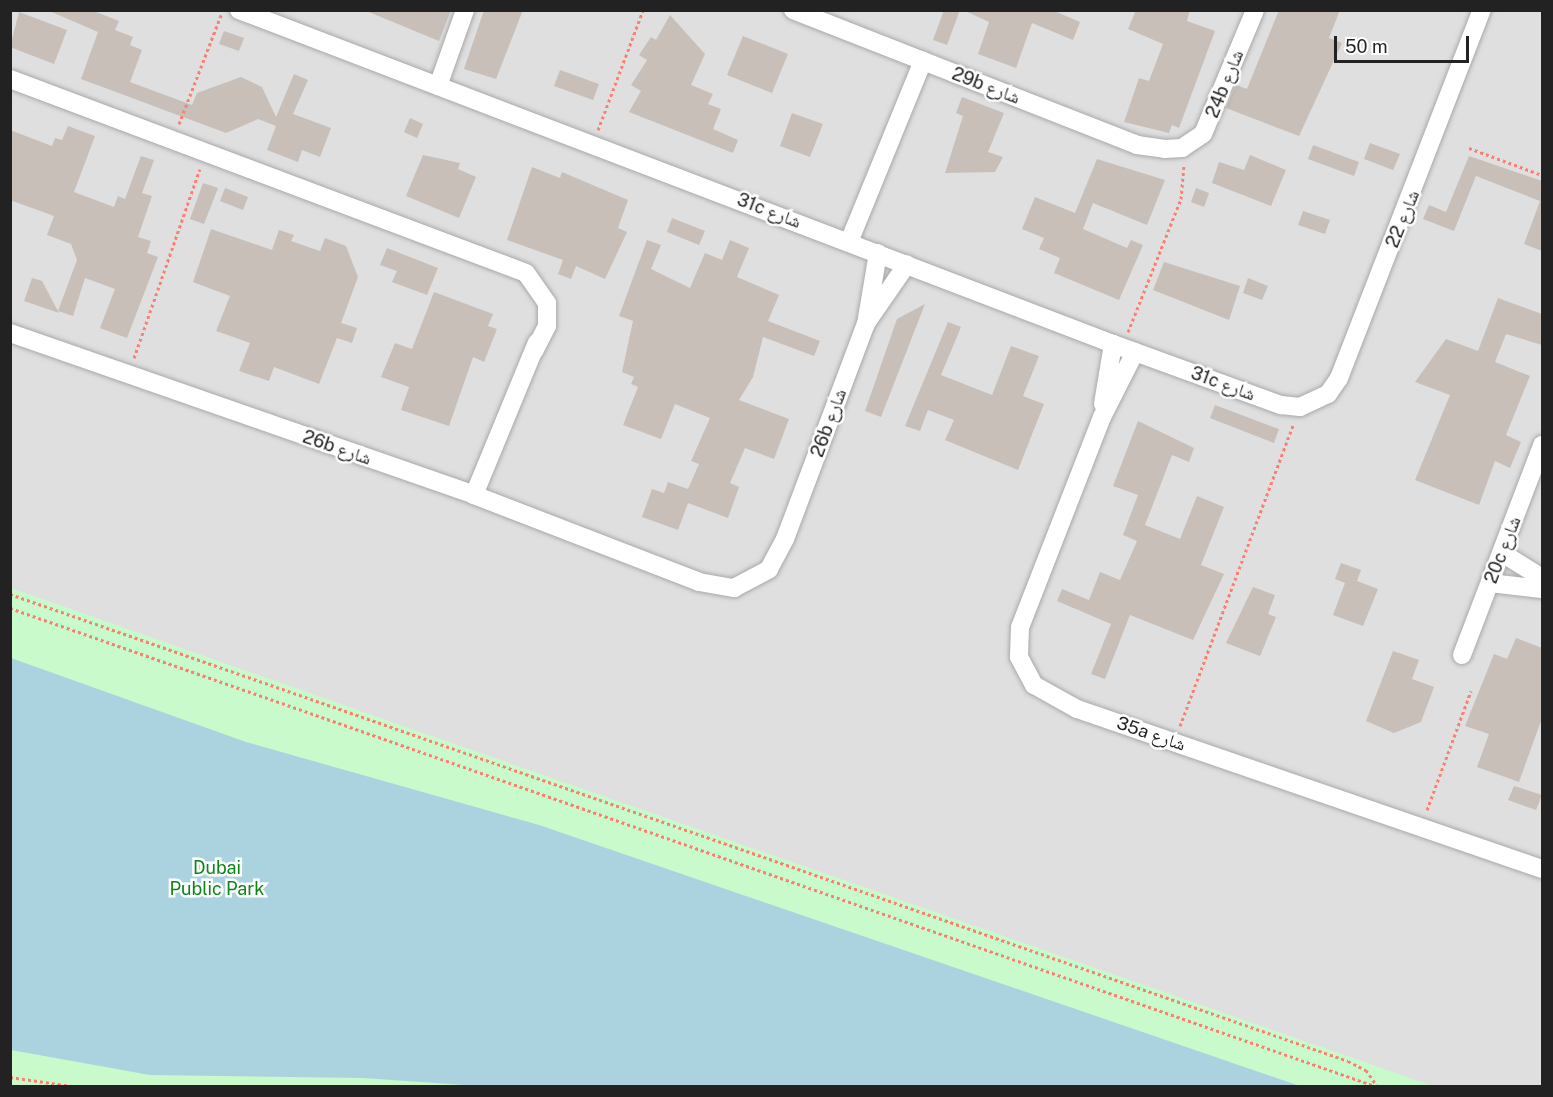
<!DOCTYPE html>
<html>
<head>
<meta charset="utf-8">
<style>
  body { margin:0 }
  #map { position:relative; width:1553px; height:1097px; overflow:hidden; background:#f2efe9; font-family:"Public Sans","Noto Naskh Arabic",sans-serif }
  div>[style] { position:absolute }
  [style*='--x'] { left:calc(var(--x)*1px); top:calc(var(--y)*1px); width:calc(var(--w)*1px); rotate:calc(var(--a)*1deg) }
  .residential>* { inset:0; background:#e0dfdf }
  .park>* { inset:0; background:#c8facc }
  .water>* { inset:0; background:#aad3df }
  .building>* { inset:0; background:#c7bfb8 }
  .path>* { height:3px; margin-top:-1.5px; transform-origin:0; background:repeating-linear-gradient(90deg,#fa8072 0 3px,transparent 0 6px) }
  .roads { filter:drop-shadow(0 0 2px #a9a9a9) drop-shadow(0 0 2px #a9a9a9) }
  .minor>* { height:18px; margin:-9px; padding:0 9px; transform-origin:9px; border-radius:9px; background:#fff }
  span { translate:-50% -50%; white-space:nowrap; text-align:center; line-height:1.15; -webkit-text-stroke:5px #fff; paint-order:stroke }
  .street-label { font-size:18px; color:#222 }
  .park-label { font-size:18px; color:#0c8416 }
  .frame { position:absolute; inset:0; border:12px solid #222; pointer-events:none }
  .scale { position:absolute; left:1334px; top:36px; width:135px; height:27px; box-sizing:border-box; border:3px solid #222; border-top:0; padding-left:8px; font-size:18px; line-height:21px; white-space:nowrap; color:#222; -webkit-text-stroke:4px #fff; paint-order:stroke }
</style>
</head>
<body>
<div id="map">
  <div class="residential">
    <div style="clip-path:polygon(11px 11px,1542px 11px,1542px 1086px,11px 1086px)"></div>
  </div>
  <div class="park">
    <div style="clip-path:polygon(11px 588px,406px 727px,1433px 1086px,11px 1086px)"></div>
  </div>
  <div class="water">
    <div style="clip-path:polygon(11px 658px,246px 742px,539px 825px,1300px 1086px,478px 1086px,363px 1078px,150px 1075px,11px 1050px)"></div>
  </div>
  <div class="building">
    <div style="clip-path:polygon(47px 10px,91px 10px,119px 21px,115px 30px,133px 37px,130px 45px,142px 50px,130px 82px,192px 105px,197px 93px,241px 77px,262px 87px,276px 117px,294px 74px,308px 80px,293px 114px,331px 128px,320px 157px,302px 150px,298px 162px,267px 150px,276px 126px,258px 119px,226px 133px,81px 79px,98px 32px)"></div>
    <div style="clip-path:polygon(364px 10px,451px 10px,439px 41px)"></div>
    <div style="clip-path:polygon(484px 10px,523px 10px,496px 79px,464px 69px)"></div>
    <div style="clip-path:polygon(944px 10px,960px 10px,947px 45px,933px 40px)"></div>
    <div style="clip-path:polygon(963px 10px,1052px 10px,1080px 22px,1073px 40px,1032px 23px,1016px 68px,978px 54px,989px 22px)"></div>
    <div style="clip-path:polygon(1136px 10px,1190px 10px,1187px 21px,1215px 31px,1179px 128px,1172px 125px,1169px 133px,1124px 122px,1139px 78px,1149px 81px,1163px 44px,1128px 29px)"></div>
    <div style="clip-path:polygon(1279px 10px,1340px 10px,1329px 38px,1342px 43px,1299px 136px,1226px 108px,1236px 85px,1247px 89px)"></div>
    <div style="clip-path:polygon(19px 12px,67px 30px,54px 64px,10px 47px)"></div>
    <div style="clip-path:polygon(670px 15px,705px 54px,691px 85px,713px 94px,708px 104px,721px 109px,713px 129px,738px 140px,733px 153px,629px 112px,641px 91px,631px 85px,647px 60px,639px 55px,651px 37px,656px 40px)"></div>
    <div style="clip-path:polygon(224px 31px,244px 38px,239px 51px,219px 44px)"></div>
    <div style="clip-path:polygon(743px 36px,788px 54px,772px 93px,727px 75px)"></div>
    <div style="clip-path:polygon(560px 70px,599px 84px,593px 100px,554px 86px)"></div>
    <div style="clip-path:polygon(962px 97px,1004px 113px,988px 152px,1003px 157px,995px 172px,945px 173px,963px 116px,956px 113px)"></div>
    <div style="clip-path:polygon(792px 113px,823px 124px,810px 157px,780px 146px)"></div>
    <div style="clip-path:polygon(410px 118px,423px 124px,417px 138px,404px 132px)"></div>
    <div style="clip-path:polygon(68px 126px,95px 136px,74px 192px,114px 207px,118px 196px,125px 199px,141px 156px,154px 160px,142px 193px,152px 196px,138px 237px,151px 241px,147px 253px,158px 257px,127px 338px,100px 328px,115px 289px,85px 278px,73px 316px,58px 311px,77px 260px,71px 244px,47px 235px,54px 216px,10px 200px,10px 130px,52px 146px,55px 138px,62px 140px)"></div>
    <div style="clip-path:polygon(1370px 143px,1400px 154px,1393px 170px,1364px 159px)"></div>
    <div style="clip-path:polygon(1313px 145px,1359px 162px,1354px 176px,1308px 159px)"></div>
    <div style="clip-path:polygon(423px 155px,460px 163px,458px 169px,476px 177px,459px 218px,406px 196px)"></div>
    <div style="clip-path:polygon(1250px 155px,1286px 170px,1271px 206px,1212px 183px,1219px 162px,1244px 170px)"></div>
    <div style="clip-path:polygon(1469px 156px,1542px 181px,1542px 251px,1524px 244px,1540px 201px,1476px 176px,1454px 231px,1423px 219px,1429px 205px,1446px 212px)"></div>
    <div style="clip-path:polygon(1097px 159px,1165px 180px,1147px 225px,1093px 203px,1083px 229px,1127px 248px,1131px 240px,1143px 245px,1119px 300px,1054px 273px,1060px 258px,1039px 249px,1044px 238px,1022px 229px,1035px 197px,1075px 213px)"></div>
    <div style="clip-path:polygon(532px 167px,560px 178px,562px 172px,628px 200px,618px 228px,627px 232px,605px 279px,576px 266px,571px 279px,558px 274px,563px 260px,507px 240px)"></div>
    <div style="clip-path:polygon(203px 183px,218px 188px,204px 224px,190px 219px)"></div>
    <div style="clip-path:polygon(225px 188px,248px 197px,243px 210px,220px 201px)"></div>
    <div style="clip-path:polygon(1196px 188px,1209px 193px,1204px 207px,1191px 202px)"></div>
    <div style="clip-path:polygon(1303px 211px,1330px 220px,1325px 234px,1298px 225px)"></div>
    <div style="clip-path:polygon(672px 218px,705px 231px,699px 245px,667px 232px)"></div>
    <div style="clip-path:polygon(211px 229px,272px 250px,279px 230px,294px 235px,291px 241px,320px 251px,325px 238px,346px 246px,358px 277px,341px 323px,357px 328px,352px 343px,337px 338px,319px 384px,274px 367px,269px 381px,239px 371px,250px 343px,216px 331px,230px 296px,193px 282px)"></div>
    <div style="clip-path:polygon(647px 240px,661px 245px,651px 269px,690px 288px,705px 253px,722px 260px,730px 240px,749px 248px,737px 277px,779px 295px,768px 321px,820px 341px,814px 356px,763px 337px,753px 377px,739px 400px,789px 419px,774px 459px,745px 448px,730px 483px,739px 487px,728px 518px,688px 503px,678px 530px,642px 517px,652px 489px,664px 493px,668px 482px,688px 489px,699px 464px,691px 461px,710px 418px,675px 404px,661px 439px,623px 425px,638px 387px,631px 384px,634px 377px,622px 372px,633px 321px,619px 316px)"></div>
    <div style="clip-path:polygon(387px 248px,438px 268px,427px 295px,392px 282px,397px 271px,380px 265px)"></div>
    <div style="clip-path:polygon(1164px 262px,1240px 286px,1229px 320px,1153px 290px)"></div>
    <div style="clip-path:polygon(32px 278px,42px 281px,59px 313px,24px 301px)"></div>
    <div style="clip-path:polygon(1248px 278px,1268px 286px,1262px 300px,1243px 293px)"></div>
    <div style="clip-path:polygon(434px 292px,493px 314px,488px 326px,497px 329px,484px 362px,473px 357px,449px 426px,401px 410px,409px 387px,381px 377px,395px 343px,412px 349px)"></div>
    <div style="clip-path:polygon(1498px 298px,1542px 314px,1542px 345px,1506px 334px,1495px 362px,1530px 376px,1506px 435px,1521px 442px,1510px 468px,1495px 461px,1479px 505px,1415px 480px,1450px 395px,1415px 382px,1446px 339px,1478px 351px)"></div>
    <div style="clip-path:polygon(925px 304px,881px 417px,865px 411px,897px 319px)"></div>
    <div style="clip-path:polygon(948px 322px,961px 327px,941px 375px,992px 395px,1011px 346px,1039px 356px,1023px 396px,1044px 404px,1018px 470px,945px 440px,954px 420px,928px 410px,920px 431px,905px 426px)"></div>
    <div style="clip-path:polygon(1215px 405px,1279px 429px,1274px 443px,1210px 418px)"></div>
    <div style="clip-path:polygon(1138px 421px,1194px 448px,1189px 462px,1172px 455px,1145px 525px,1180px 539px,1197px 496px,1224px 507px,1201px 565px,1224px 574px,1193px 640px,1130px 615px,1105px 679px,1091px 674px,1111px 624px,1057px 601px,1062px 589px,1089px 600px,1100px 572px,1120px 580px,1137px 541px,1123px 535px,1138px 495px,1113px 486px)"></div>
    <div style="clip-path:polygon(1341px 563px,1361px 570px,1357px 581px,1378px 589px,1363px 626px,1333px 615px,1345px 583px,1335px 579px)"></div>
    <div style="clip-path:polygon(1253px 587px,1275px 595px,1268px 614px,1276px 617px,1260px 656px,1226px 643px)"></div>
    <div style="clip-path:polygon(1516px 638px,1542px 648px,1542px 718px,1519px 782px,1477px 767px,1489px 734px,1465px 726px,1494px 654px,1507px 659px)"></div>
    <div style="clip-path:polygon(1393px 651px,1419px 660px,1412px 679px,1434px 687px,1421px 722px,1394px 733px,1366px 721px)"></div>
    <div style="clip-path:polygon(1514px 786px,1542px 795px,1536px 810px,1508px 800px)"></div>
  </div>
  <div class="path">
    <div style="--x:179;--y:124;--w:117;--a:-68.9"></div>
    <div style="--x:598;--y:130;--w:128;--a:-69.4"></div>
    <div style="--x:1469;--y:148;--w:78;--a:20.3"></div>
    <div style="--x:1128;--y:332;--w:143;--a:-68.3"></div>
    <div style="--x:1181;--y:199;--w:33;--a:-85"></div>
    <div style="--x:134;--y:358;--w:200;--a:-70.8"></div>
    <div style="--x:10;--y:594;--w:1417;--a:19.24"></div>
    <div style="--x:1348;--y:1061;--w:20;--a:27"></div>
    <div style="--x:1366;--y:1070;--w:19;--a:55"></div>
    <div style="--x:10;--y:608;--w:1446;--a:19.3"></div>
    <div style="--x:1180;--y:726;--w:324;--a:-69.4"></div>
    <div style="--x:1427;--y:810;--w:127;--a:-69.7"></div>
    <div style="--x:10;--y:1077;--w:62;--a:8.4"></div>
  </div>
  <div class="roads">
    <div class="minor">
      <div style="--x:239;--y:10;--w:936;--a:20.91"></div>
      <div style="--x:1113;--y:344;--w:179;--a:20"></div>
      <div style="--x:1281;--y:405;--w:19;--a:6"></div>
      <div style="--x:1300;--y:407;--w:31;--a:-25"></div>
      <div style="--x:1328;--y:394;--w:19;--a:-55"></div>
      <div style="--x:1339;--y:378;--w:395;--a:-68.8"></div>
      <div style="--x:793;--y:10;--w:370;--a:21.4"></div>
      <div style="--x:1137;--y:145;--w:28;--a:8"></div>
      <div style="--x:1165;--y:149;--w:17;--a:-3"></div>
      <div style="--x:1182;--y:148;--w:25;--a:-34"></div>
      <div style="--x:1203;--y:134;--w:134;--a:-67.2"></div>
      <div style="--x:10;--y:79;--w:551;--a:20.6"></div>
      <div style="--x:526;--y:273;--w:37;--a:55"></div>
      <div style="--x:547;--y:303;--w:23;--a:90"></div>
      <div style="--x:547;--y:326;--w:28;--a:117"></div>
      <div style="--x:438;--y:86;--w:81;--a:-70.4"></div>
      <div style="--x:849;--y:242;--w:196;--a:-67.8"></div>
      <div style="--x:867;--y:322;--w:70;--a:-55.4"></div>
      <div style="--x:10;--y:333;--w:491;--a:19.2"></div>
      <div style="--x:474;--y:495;--w:241;--a:21.1"></div>
      <div style="--x:699;--y:582;--w:36;--a:10"></div>
      <div style="--x:734;--y:588;--w:40;--a:-28"></div>
      <div style="--x:769;--y:569;--w:34;--a:-62"></div>
      <div style="--x:785;--y:539;--w:230;--a:-69.4"></div>
      <div style="--x:866;--y:324;--w:72;--a:-80.4"></div>
      <div style="--x:1135;--y:352;--w:73;--a:116.9"></div>
      <div style="--x:1102;--y:417;--w:225;--a:111.3"></div>
      <div style="--x:1020;--y:627;--w:30;--a:92"></div>
      <div style="--x:1019;--y:657;--w:32;--a:62"></div>
      <div style="--x:1034;--y:685;--w:49;--a:29.2"></div>
      <div style="--x:1077;--y:709;--w:492;--a:19"></div>
      <div style="--x:1103;--y:404;--w:61;--a:-80.5"></div>
      <div style="--x:474;--y:495;--w:165;--a:-67.6"></div>
      <div style="--x:1502;--y:553;--w:47;--a:32"></div>
      <div style="--x:1490;--y:583;--w:52;--a:6.6"></div>
      <div style="--x:1462;--y:655;--w:225;--a:-69.1"></div>
    </div>
  </div>
  <div class="street-label">
    <span style="left:1225px;top:84px;rotate:-68deg">24b شارع</span>
    <span style="left:986px;top:86px;rotate:21deg">29b شارع</span>
    <span style="left:769px;top:211px;rotate:21deg">31c شارع</span>
    <span style="left:1403px;top:219px;rotate:-68deg">شارع 22</span>
    <span style="left:1223px;top:384px;rotate:20deg">31c شارع</span>
    <span style="left:829px;top:423px;rotate:-70deg">26b شارع</span>
    <span style="left:337px;top:448px;rotate:19deg">26b شارع</span>
    <span style="left:1503px;top:550px;rotate:-69deg">20c شارع</span>
    <span style="left:1151px;top:734px;rotate:19deg">35a شارع</span>
  </div>
  <div class="park-label">
    <span style="left:217px;top:879px">Dubai<br>Public Park</span>
  </div>
  <div class="frame"></div>
  <div class="scale">50 m</div>
</div>
</body>
</html>
